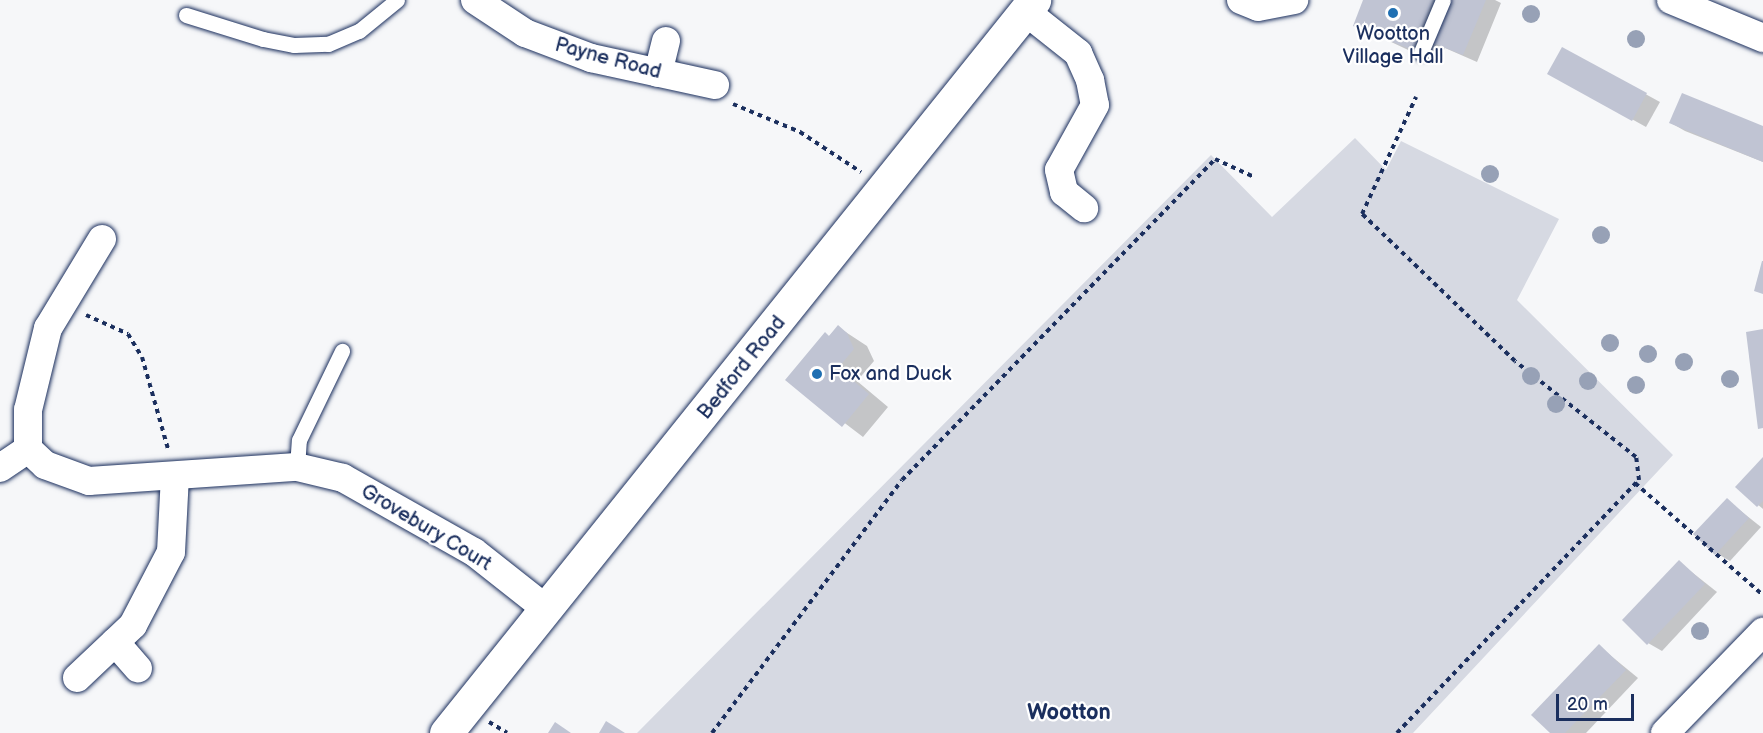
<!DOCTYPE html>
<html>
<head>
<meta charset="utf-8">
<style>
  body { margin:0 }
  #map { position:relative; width:1763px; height:733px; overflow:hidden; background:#f6f7f9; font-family:"Balsamiq Sans",sans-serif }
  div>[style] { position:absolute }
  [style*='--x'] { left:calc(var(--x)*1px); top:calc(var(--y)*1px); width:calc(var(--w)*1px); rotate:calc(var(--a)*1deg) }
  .green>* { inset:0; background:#d6d9e2 }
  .shadow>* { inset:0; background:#0003 }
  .building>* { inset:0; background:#c0c4d3 }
  .path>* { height:4px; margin-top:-2px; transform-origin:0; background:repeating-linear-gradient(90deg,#1b2f5e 0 4.5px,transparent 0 9px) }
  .roads { filter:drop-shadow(0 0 2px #1b2f5e) drop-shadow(0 0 2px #1b2f5e) }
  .service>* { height:15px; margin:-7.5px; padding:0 7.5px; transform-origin:7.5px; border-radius:7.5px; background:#fff }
  .minor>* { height:28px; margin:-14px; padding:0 14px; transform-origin:14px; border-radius:14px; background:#fff }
  .tertiary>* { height:33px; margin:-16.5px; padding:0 16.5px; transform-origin:16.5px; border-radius:16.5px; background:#fff }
  .trees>* { width:18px; height:18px; margin:-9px; border-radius:50%; background:#97a1b6 }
  .dots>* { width:16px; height:16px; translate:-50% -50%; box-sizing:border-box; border:3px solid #fff; border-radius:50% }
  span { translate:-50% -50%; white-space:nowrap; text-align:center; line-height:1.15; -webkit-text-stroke:4.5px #fff; paint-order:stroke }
  .poi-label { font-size:20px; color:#1b2f5e }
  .left { translate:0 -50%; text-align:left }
  .street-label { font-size:20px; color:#1b2f5e }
  .quarter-label { font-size:22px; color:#1b2f5e; font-weight:700 }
  .scale { position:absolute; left:1556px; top:694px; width:78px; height:27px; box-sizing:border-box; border:3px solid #1b2f5e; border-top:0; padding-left:8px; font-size:18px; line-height:21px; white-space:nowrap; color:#1b2f5e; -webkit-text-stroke:4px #fff; paint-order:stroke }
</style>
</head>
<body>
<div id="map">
  <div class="green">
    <div style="clip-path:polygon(1355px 138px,1386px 170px,1401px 141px,1559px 219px,1517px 300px,1673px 455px,1413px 733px,637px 733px,1211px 155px,1272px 217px)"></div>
  </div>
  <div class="shadow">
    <div style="clip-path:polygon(1365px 0,1495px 0,1501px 3px,1477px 62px,1445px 48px,1438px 64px,1355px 25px)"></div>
    <div style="clip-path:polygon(1563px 49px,1660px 102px,1646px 127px,1549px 73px)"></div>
    <div style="clip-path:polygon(1671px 123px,1763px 127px,1763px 162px,1685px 131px)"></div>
    <div style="clip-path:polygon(838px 327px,867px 346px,874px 361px,857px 381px,888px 407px,863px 437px,787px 379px)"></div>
    <div style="clip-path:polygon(1763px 459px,1763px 509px,1737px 487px)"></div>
    <div style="clip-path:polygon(1727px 500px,1761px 527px,1730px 561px,1716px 553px)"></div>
    <div style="clip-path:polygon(1679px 562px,1717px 592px,1662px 651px,1648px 643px)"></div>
    <div style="clip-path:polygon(1599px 646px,1638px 678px,1586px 733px,1552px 733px)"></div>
  </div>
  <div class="building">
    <div style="clip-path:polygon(1363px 0,1433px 0,1412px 50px,1353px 26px)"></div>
    <div style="clip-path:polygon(1450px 0,1486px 0,1463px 55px,1433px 43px)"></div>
    <div style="clip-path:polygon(1562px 47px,1647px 93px,1632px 121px,1547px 74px)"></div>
    <div style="clip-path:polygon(1682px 93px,1763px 126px,1763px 162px,1669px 123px)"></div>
    <div style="clip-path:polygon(1762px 261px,1763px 261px,1763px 294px,1754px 291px)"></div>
    <div style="clip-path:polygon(838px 325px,847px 333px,854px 349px,838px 368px,869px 394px,842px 427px,785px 380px,825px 332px,829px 336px)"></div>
    <div style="clip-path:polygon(1763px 329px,1763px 428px,1758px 429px,1746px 332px)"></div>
    <div style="clip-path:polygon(1763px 457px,1763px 501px,1757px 507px,1735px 487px)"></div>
    <div style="clip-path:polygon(1727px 498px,1749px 518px,1715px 555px,1693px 534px)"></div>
    <div style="clip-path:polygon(1679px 560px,1705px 584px,1647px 645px,1622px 620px)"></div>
    <div style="clip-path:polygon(1599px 644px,1626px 670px,1565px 733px,1550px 733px,1531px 715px)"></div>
    <div style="clip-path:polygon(606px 721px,625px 733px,599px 733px)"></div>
    <div style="clip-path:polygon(555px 722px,571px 733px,548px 733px)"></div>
  </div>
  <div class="path">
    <div style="--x:733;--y:104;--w:73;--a:22.7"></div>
    <div style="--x:800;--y:132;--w:73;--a:33.3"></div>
    <div style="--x:86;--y:315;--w:46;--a:24.3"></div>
    <div style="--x:128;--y:334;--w:27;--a:59"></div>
    <div style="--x:142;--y:357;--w:96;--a:74.2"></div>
    <div style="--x:1635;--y:483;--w:170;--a:41.2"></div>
    <div style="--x:489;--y:722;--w:21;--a:31"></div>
    <div style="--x:712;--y:733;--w:316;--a:-53.1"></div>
    <div style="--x:902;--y:480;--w:448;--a:-45.7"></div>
    <div style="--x:1215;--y:159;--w:41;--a:24.7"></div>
    <div style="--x:1397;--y:733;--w:350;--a:-46.3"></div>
    <div style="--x:1639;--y:480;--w:23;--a:-97"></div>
    <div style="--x:1636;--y:457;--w:154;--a:-141.6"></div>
    <div style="--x:1515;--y:361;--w:212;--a:-136.1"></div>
    <div style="--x:1362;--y:214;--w:129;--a:-65.2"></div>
  </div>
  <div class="roads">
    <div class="service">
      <div style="--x:186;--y:15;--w:81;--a:17.3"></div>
      <div style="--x:263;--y:39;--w:32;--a:11"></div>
      <div style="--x:294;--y:45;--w:34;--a:-2"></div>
      <div style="--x:328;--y:44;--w:34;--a:-23"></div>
      <div style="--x:359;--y:31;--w:49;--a:-39.2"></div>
      <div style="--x:1421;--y:52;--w:56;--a:-67.1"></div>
      <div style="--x:297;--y:467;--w:27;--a:-86"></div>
      <div style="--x:299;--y:440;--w:99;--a:-64.2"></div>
    </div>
    <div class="minor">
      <div style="--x:475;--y:0;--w:60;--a:33.4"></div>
      <div style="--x:525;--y:33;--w:71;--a:20.7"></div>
      <div style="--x:591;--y:58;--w:127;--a:12.3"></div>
      <div style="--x:1241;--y:0;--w:18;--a:22"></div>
      <div style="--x:1258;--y:7;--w:37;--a:-11"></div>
      <div style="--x:1671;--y:0;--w:100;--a:22.4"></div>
      <div style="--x:1025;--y:11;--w:68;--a:38.4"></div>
      <div style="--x:1078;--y:53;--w:30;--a:66"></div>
      <div style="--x:1090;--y:80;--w:25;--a:79"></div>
      <div style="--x:1095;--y:105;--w:74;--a:119"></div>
      <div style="--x:1059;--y:170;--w:23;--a:77"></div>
      <div style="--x:1064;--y:192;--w:26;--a:39"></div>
      <div style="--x:658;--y:73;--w:33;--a:-76"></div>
      <div style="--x:102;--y:239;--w:104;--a:121.2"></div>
      <div style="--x:48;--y:328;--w:84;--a:103.7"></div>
      <div style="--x:28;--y:410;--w:39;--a:90"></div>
      <div style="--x:28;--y:449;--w:23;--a:43"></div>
      <div style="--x:45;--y:465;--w:47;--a:20"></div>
      <div style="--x:89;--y:481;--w:208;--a:-3.9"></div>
      <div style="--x:297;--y:467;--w:47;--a:13.4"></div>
      <div style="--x:343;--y:478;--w:150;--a:29.5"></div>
      <div style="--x:474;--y:552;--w:90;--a:38.3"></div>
      <div style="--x:0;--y:468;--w:34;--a:-34"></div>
      <div style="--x:115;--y:642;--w:35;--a:49"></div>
      <div style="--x:77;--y:678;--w:77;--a:-43.4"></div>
      <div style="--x:133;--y:625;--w:82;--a:-62.5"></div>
      <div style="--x:171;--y:552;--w:76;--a:-87"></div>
      <div style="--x:1665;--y:733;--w:141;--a:-45.9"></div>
    </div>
    <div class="tertiary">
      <div style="--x:446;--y:733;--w:940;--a:-51.26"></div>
    </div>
  </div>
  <div class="trees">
    <div style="left:1531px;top:14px"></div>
    <div style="left:1636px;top:39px"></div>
    <div style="left:1490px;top:174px"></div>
    <div style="left:1601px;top:235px"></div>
    <div style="left:1610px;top:343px"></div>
    <div style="left:1648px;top:354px"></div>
    <div style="left:1684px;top:362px"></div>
    <div style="left:1531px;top:376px"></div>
    <div style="left:1730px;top:379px"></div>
    <div style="left:1588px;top:381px"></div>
    <div style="left:1636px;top:385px"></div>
    <div style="left:1556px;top:404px"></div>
    <div style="left:1700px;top:631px"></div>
  </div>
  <div class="dots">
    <div style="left:1393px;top:13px;background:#1f6fb2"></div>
    <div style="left:817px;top:374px;background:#1f6fb2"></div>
  </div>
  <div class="poi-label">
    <span style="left:1393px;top:46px">Wootton<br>Village Hall</span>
    <span class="left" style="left:829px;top:374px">Fox and Duck</span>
  </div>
  <div class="street-label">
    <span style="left:608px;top:59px;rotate:15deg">Payne Road</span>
    <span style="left:742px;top:368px;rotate:-51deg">Bedford Road</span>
    <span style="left:426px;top:528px;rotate:31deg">Grovebury Court</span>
  </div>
  <div class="quarter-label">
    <span style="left:1069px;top:713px">Wootton</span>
  </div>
  <div class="scale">20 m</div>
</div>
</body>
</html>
